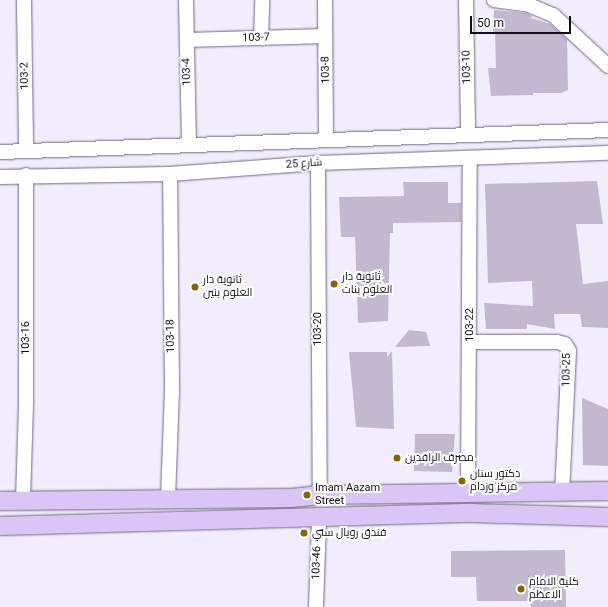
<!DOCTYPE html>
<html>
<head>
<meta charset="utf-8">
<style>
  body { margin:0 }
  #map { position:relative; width:608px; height:607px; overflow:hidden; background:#f2edfc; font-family:Roboto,Cairo,sans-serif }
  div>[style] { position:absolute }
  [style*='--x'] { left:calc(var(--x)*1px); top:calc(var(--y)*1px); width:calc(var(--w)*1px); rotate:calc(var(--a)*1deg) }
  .building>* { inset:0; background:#c2b9d1 }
  .roads { filter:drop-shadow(0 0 1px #70697e) drop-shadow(0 0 1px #70697e) }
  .minor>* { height:14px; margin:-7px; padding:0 7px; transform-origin:7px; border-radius:7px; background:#fff }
  .major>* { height:18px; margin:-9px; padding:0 9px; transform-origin:9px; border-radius:9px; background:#d9c6f6 }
  .dots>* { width:11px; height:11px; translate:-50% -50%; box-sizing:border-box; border:2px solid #fdfdfd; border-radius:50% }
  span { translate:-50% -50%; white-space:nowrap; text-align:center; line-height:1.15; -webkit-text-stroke:4px #fdfdfd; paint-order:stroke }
  .street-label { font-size:11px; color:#130f18 }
  .poi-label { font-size:11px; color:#130f18 }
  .left { translate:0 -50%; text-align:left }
  .scale { position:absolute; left:470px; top:16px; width:101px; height:18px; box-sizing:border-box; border:2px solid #130f18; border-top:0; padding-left:5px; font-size:12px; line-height:14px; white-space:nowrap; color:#130f18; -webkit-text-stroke:3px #fdfdfd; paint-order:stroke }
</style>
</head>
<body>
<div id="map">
  <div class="building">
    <div style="clip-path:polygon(494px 10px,527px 13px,532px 16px,531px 18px,550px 24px,567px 39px,568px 90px,561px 93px,533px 93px,533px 95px,491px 96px,488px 68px,496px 68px,495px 32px,493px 31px)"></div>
    <div style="clip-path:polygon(597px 181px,603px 224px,576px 224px,583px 284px,608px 281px,608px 328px,582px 327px,580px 314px,554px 314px,555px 329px,527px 324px,527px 329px,486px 329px,484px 303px,533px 306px,532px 281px,488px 283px,485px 184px)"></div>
    <div style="clip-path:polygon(403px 182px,448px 182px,448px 203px,461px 203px,461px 222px,393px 223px,393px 233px,390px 233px,388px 321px,358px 323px,355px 237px,341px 237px,339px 197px,404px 196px)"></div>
    <div style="clip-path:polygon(409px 330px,426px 332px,430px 346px,395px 347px)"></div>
    <div style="clip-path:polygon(392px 351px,394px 429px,356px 427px,349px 352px,387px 352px,387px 357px)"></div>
    <div style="clip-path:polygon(582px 398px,608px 409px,608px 466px,583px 465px)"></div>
    <div style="clip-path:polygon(415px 434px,455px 434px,452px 472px,414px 471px)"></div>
    <div style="clip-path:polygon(565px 550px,566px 607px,531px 607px,530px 601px,477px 601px,476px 577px,451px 577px,451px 551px)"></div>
  </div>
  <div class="roads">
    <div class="minor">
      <div style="--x:24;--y:0;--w:151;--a:89.2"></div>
      <div style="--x:186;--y:0;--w:145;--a:88.8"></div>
      <div style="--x:325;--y:0;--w:139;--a:89.6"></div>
      <div style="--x:466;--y:0;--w:134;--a:89.1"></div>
      <div style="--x:494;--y:0;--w:35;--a:8"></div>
      <div style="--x:529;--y:5;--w:26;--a:23"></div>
      <div style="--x:553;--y:15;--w:75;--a:42.8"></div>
      <div style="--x:261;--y:38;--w:38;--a:-88"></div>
      <div style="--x:187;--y:40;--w:138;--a:-1.7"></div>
      <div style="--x:0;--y:152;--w:608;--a:-2.07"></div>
      <div style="--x:318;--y:163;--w:332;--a:89.7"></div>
      <div style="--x:0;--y:177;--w:170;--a:-1"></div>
      <div style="--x:170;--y:174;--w:148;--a:-4.3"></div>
      <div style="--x:318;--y:163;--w:290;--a:-2"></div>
      <div style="--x:470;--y:342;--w:87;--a:0"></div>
      <div style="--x:557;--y:342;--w:8;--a:14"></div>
      <div style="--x:565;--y:344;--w:8;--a:60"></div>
      <div style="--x:569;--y:351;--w:141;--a:92.8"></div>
      <div style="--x:468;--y:492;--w:334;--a:-89.7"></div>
      <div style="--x:168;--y:499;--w:108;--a:-87.9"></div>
      <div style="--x:172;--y:391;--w:217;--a:-90.5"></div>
      <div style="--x:23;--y:500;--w:98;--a:-88.2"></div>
      <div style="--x:26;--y:402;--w:227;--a:-90"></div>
      <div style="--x:316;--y:607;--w:88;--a:-88"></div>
    </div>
    <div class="major">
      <div style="--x:0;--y:501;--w:292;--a:-0.6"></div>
      <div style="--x:292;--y:498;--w:28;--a:-6"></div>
      <div style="--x:320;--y:495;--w:288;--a:-0.8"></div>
      <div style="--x:0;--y:526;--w:472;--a:-1.6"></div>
      <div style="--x:472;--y:513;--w:136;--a:1.7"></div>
    </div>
  </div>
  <div class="dots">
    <div style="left:334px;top:284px;background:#816800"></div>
    <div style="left:195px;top:287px;background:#816800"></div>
    <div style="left:397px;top:458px;background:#816800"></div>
    <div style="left:462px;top:481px;background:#816800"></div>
    <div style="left:307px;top:495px;background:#816800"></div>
    <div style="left:304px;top:533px;background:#816800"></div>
    <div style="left:521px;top:589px;background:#816800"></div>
  </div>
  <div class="street-label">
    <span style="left:256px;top:38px;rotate:-2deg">103-7</span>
    <span style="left:467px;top:67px;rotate:-91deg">103-10</span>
    <span style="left:326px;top:70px;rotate:-91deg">103-8</span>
    <span style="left:187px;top:72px;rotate:-91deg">103-4</span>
    <span style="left:25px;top:76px;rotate:-91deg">103-2</span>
    <span style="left:304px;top:164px;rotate:-4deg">شارع 25</span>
    <span style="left:470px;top:325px;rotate:-90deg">103-22</span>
    <span style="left:318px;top:329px;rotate:-90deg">103-20</span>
    <span style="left:171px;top:336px;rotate:-91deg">103-18</span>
    <span style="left:26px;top:338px;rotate:-90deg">103-16</span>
    <span style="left:567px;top:370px;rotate:-89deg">103-25</span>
    <span style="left:317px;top:563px;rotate:-88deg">103-46</span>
  </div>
  <div class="poi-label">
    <span class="left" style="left:342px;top:284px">ثانوية دار<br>العلوم بنات</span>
    <span class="left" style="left:203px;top:287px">ثانوية دار<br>العلوم بنين</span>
    <span class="left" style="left:405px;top:458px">مصرف الرافدين</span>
    <span class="left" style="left:470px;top:481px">دكتور سنان<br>مركز وزدام</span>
    <span class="left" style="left:315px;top:495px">Imam Aazam<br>Street</span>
    <span class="left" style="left:312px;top:533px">فندق رويال ستي</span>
    <span class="left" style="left:529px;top:589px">كلية الامام<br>الاعظم</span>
  </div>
  <div class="scale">50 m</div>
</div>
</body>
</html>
